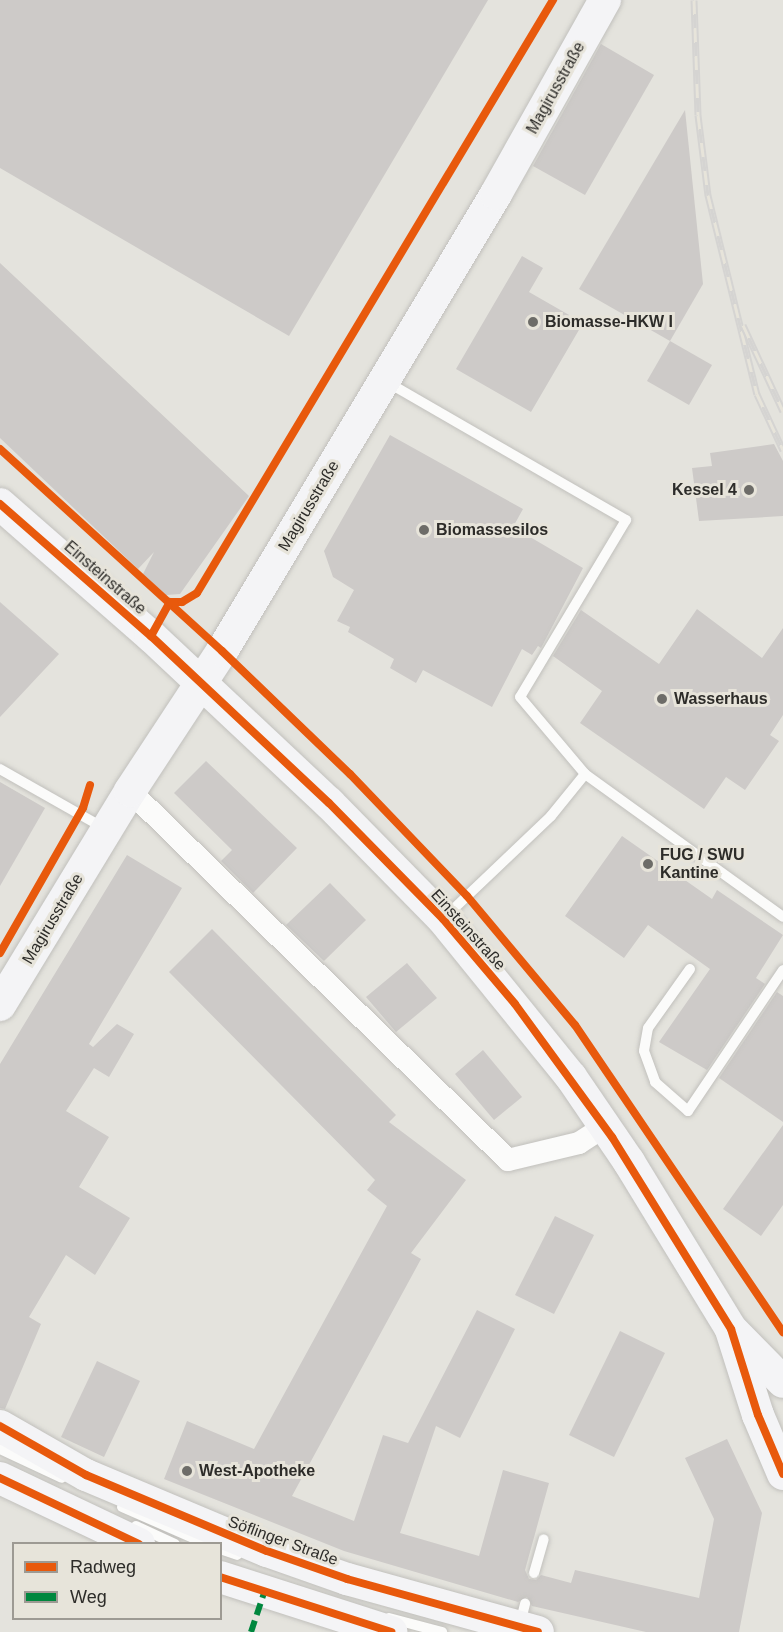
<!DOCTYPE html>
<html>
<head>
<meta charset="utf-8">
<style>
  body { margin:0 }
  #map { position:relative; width:783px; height:1632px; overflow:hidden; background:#e4e3dd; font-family:Arial,sans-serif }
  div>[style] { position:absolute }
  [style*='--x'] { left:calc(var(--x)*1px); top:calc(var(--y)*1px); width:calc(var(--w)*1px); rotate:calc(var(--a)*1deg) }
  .building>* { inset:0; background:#cdcac8 }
  .roads { filter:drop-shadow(0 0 2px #c1c0bc) drop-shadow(0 0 2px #c1c0bc) }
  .lane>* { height:10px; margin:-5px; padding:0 5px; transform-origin:5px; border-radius:5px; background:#fbfbfa }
  .street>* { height:22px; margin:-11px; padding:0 11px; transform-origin:11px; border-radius:11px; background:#fbfbfa }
  .secondary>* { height:32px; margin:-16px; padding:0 16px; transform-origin:16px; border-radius:16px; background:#f4f4f6 }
  .rail>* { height:7px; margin-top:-3.5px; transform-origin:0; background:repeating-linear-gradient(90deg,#e7e4da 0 14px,#d5d4d2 0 28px); box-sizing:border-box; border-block:2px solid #d5d4d2 }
  .quiet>* { height:6px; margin-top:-3px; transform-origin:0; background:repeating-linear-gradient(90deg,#00873e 0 12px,transparent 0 18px) }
  .cycleway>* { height:8px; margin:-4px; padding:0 4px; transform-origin:4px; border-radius:4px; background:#e8590c }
  .dots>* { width:16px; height:16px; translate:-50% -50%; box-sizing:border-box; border:3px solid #e7e4da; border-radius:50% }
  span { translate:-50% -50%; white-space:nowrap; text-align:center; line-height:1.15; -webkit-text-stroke:6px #e7e4da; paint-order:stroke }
  .street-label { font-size:16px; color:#2d2c29 }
  .poi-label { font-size:16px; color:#2d2c29; font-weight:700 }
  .left { translate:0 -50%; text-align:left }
  .right { translate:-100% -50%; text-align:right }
  .legend { position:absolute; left:12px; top:1542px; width:210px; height:78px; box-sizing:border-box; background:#e7e4da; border:2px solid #9d9a93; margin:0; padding:8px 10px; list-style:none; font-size:18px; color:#2d2c29 }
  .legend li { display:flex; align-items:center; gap:12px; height:30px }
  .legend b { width:30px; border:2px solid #9d9a93 }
</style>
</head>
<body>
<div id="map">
  <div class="building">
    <div style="clip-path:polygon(0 0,488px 0,289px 336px,0 168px)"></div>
    <div style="clip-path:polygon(601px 44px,654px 75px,585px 195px,533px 166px)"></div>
    <div style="clip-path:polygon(685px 110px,703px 284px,670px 341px,579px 289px)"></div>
    <div style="clip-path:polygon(522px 256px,543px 268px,529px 292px,583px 323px,531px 412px,456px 369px)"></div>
    <div style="clip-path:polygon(0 263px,249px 496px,180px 594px,166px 595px,143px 574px,154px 552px,138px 569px,0 438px)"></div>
    <div style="clip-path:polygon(670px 341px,712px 365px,689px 405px,647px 381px)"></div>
    <div style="clip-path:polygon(390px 435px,523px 509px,513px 527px,583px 568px,541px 648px,538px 646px,532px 655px,522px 649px,492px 707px,423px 670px,416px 683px,390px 668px,394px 659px,348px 632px,350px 627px,337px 621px,354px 590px,333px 577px,324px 551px)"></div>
    <div style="clip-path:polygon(774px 444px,783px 461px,783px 516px,699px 521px,692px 468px,712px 466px,710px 453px)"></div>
    <div style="clip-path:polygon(0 602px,59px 654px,0 717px)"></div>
    <div style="clip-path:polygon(697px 609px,762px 658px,783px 628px,783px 715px,770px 735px,779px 741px,745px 790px,726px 777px,704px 809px,580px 723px,602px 691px,553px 656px,581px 610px,659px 664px)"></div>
    <div style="clip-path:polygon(206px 761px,297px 848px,253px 893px,221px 861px,232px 850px,174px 793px)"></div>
    <div style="clip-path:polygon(0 782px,45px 808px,0 886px)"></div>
    <div style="clip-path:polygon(622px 836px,712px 899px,717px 890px,783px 935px,756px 978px,765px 984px,707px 1070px,659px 1042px,710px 969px,648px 925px,624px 958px,565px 916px)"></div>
    <div style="clip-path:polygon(127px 855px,182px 888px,89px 1044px,93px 1047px,117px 1024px,134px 1034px,109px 1077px,94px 1068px,66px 1111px,109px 1137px,79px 1187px,130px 1218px,95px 1275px,66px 1255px,29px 1317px,41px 1324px,5px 1409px,0 1408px,0 1064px)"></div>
    <div style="clip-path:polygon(330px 883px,366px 920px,324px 961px,286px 925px)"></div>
    <div style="clip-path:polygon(212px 929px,396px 1115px,389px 1122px,466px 1180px,411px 1253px,421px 1259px,292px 1496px,354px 1521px,383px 1435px,408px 1443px,477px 1310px,515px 1329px,460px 1438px,436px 1426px,400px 1533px,479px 1556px,503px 1470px,549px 1483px,525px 1570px,529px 1579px,536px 1580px,541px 1575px,571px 1583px,575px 1570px,699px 1598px,714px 1519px,685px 1458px,727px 1439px,762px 1513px,739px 1632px,646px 1632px,532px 1606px,527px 1597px,518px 1602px,344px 1551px,164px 1479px,187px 1421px,254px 1449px,387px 1206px,367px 1190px,375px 1180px,169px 972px)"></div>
    <div style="clip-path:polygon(407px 963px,437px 998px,396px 1032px,366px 997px)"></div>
    <div style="clip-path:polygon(777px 992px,783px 996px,783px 1122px,719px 1078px)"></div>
    <div style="clip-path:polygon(483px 1050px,522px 1097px,494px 1120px,455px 1074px)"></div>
    <div style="clip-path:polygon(783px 1125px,783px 1205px,761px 1236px,723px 1209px)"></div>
    <div style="clip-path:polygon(555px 1216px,594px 1235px,554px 1314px,515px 1295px)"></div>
    <div style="clip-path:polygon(620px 1331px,665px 1353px,614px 1457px,569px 1435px)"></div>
    <div style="clip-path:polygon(97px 1361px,140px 1381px,104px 1457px,61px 1437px)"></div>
  </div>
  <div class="roads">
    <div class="lane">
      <div style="--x:387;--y:382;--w:276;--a:30"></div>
      <div style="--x:626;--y:520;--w:206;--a:120.9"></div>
      <div style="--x:520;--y:697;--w:101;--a:49.8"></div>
      <div style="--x:0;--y:769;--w:120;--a:29.6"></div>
      <div style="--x:445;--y:917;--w:146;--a:-43.6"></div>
      <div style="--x:551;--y:816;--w:54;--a:-51"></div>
      <div style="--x:585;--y:774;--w:244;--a:35.8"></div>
      <div style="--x:690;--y:969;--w:72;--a:125.4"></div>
      <div style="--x:648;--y:1028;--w:23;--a:100"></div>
      <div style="--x:644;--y:1051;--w:33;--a:70"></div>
      <div style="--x:655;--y:1082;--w:44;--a:41.3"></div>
      <div style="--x:688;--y:1111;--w:170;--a:-56"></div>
      <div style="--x:0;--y:1449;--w:68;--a:25.1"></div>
      <div style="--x:122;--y:1507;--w:93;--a:23.5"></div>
      <div style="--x:136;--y:1526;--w:43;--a:24.8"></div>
      <div style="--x:220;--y:1549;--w:18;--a:19"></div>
      <div style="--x:534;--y:1573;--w:35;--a:-74"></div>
      <div style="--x:389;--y:1618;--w:55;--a:14.8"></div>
      <div style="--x:520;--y:1624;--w:21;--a:-76"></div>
    </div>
    <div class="street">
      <div style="--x:130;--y:791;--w:528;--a:44.31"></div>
      <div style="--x:508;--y:1160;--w:73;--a:-13.5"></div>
      <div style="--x:579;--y:1143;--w:31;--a:-33"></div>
    </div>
    <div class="secondary">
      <div style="--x:0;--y:504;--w:201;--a:41.2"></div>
      <div style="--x:151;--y:636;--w:244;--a:43.2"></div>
      <div style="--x:329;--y:803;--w:163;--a:45.5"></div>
      <div style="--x:443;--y:919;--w:203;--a:51"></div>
      <div style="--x:571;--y:1077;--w:103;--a:55.7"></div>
      <div style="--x:629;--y:1162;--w:196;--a:58.6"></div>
      <div style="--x:731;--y:1329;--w:74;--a:45.5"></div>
      <div style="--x:0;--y:1005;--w:250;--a:-58.7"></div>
      <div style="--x:130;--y:791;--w:168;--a:-56.7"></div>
      <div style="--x:222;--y:651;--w:533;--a:-59.05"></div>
      <div style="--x:496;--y:194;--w:223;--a:-60.7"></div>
      <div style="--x:731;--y:1330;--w:89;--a:72.4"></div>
      <div style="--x:758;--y:1415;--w:64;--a:67"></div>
      <div style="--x:0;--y:1426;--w:99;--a:29.7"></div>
      <div style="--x:86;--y:1475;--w:196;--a:22.8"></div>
      <div style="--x:267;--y:1551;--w:85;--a:19.3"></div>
      <div style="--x:347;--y:1579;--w:198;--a:15.5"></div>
      <div style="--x:0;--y:1478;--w:154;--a:25.4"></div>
      <div style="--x:220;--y:1577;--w:180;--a:17.8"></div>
    </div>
  </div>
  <div class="rail">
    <div style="--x:694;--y:0;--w:115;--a:88"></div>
    <div style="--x:698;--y:115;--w:81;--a:82.9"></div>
    <div style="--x:708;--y:195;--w:205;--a:76.2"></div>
    <div style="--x:757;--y:394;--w:62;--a:65.1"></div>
    <div style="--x:743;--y:325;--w:95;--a:65.1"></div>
  </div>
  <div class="quiet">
    <div style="--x:251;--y:1632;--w:41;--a:-71.6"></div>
  </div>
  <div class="cycleway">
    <div style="--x:0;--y:449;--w:300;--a:42.3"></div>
    <div style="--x:222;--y:651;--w:178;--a:43.9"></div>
    <div style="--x:350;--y:774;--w:169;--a:46.2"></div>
    <div style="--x:467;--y:896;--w:168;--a:50.1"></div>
    <div style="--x:575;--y:1025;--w:371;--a:55.9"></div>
    <div style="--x:0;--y:504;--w:201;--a:41.2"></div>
    <div style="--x:151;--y:636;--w:244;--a:43.2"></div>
    <div style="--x:329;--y:803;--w:163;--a:45.5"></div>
    <div style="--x:443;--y:919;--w:111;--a:49.7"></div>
    <div style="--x:515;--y:1004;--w:165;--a:53.9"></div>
    <div style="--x:612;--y:1137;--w:226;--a:58.2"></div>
    <div style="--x:731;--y:1329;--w:90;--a:72.6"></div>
    <div style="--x:758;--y:1415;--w:64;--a:67"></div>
    <div style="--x:151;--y:636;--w:39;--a:-61"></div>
    <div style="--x:170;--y:602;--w:12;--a:0"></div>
    <div style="--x:182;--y:602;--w:17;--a:-31"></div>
    <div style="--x:197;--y:593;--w:692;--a:-59.02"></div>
    <div style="--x:0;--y:953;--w:167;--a:-60.2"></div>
    <div style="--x:83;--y:808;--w:24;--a:-73"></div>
    <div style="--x:0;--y:1426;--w:99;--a:29.7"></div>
    <div style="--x:86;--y:1475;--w:196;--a:22.8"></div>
    <div style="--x:267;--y:1551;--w:85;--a:19.3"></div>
    <div style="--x:347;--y:1579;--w:198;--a:15.5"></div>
    <div style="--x:0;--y:1478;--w:154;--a:25.4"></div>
    <div style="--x:220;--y:1577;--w:180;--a:17.8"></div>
  </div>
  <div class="dots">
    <div style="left:533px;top:322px;background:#6d6c68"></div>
    <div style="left:749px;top:490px;background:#6d6c68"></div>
    <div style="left:424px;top:530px;background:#6d6c68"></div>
    <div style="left:662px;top:699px;background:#6d6c68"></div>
    <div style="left:648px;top:864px;background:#6d6c68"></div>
    <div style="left:187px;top:1471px;background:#6d6c68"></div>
  </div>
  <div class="street-label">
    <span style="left:556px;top:88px;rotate:-61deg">Magirusstraße</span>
    <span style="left:309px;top:506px;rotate:-59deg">Magirusstraße</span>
    <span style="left:105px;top:578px;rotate:41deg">Einsteinstraße</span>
    <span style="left:53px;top:919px;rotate:-59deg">Magirusstraße</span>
    <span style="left:468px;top:930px;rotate:48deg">Einsteinstraße</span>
    <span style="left:283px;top:1541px;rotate:20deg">Söflinger Straße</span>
  </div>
  <div class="poi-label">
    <span class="left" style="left:545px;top:322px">Biomasse-HKW I</span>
    <span class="right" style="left:737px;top:490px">Kessel 4</span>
    <span class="left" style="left:436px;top:530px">Biomassesilos</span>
    <span class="left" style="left:674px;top:699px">Wasserhaus</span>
    <span class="left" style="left:660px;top:864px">FUG / SWU<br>Kantine</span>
    <span class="left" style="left:199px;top:1471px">West-Apotheke</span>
  </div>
  <ul class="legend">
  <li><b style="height:8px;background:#e8590c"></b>Radweg</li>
  <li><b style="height:8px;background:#00873e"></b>Weg</li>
  </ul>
</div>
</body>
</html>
